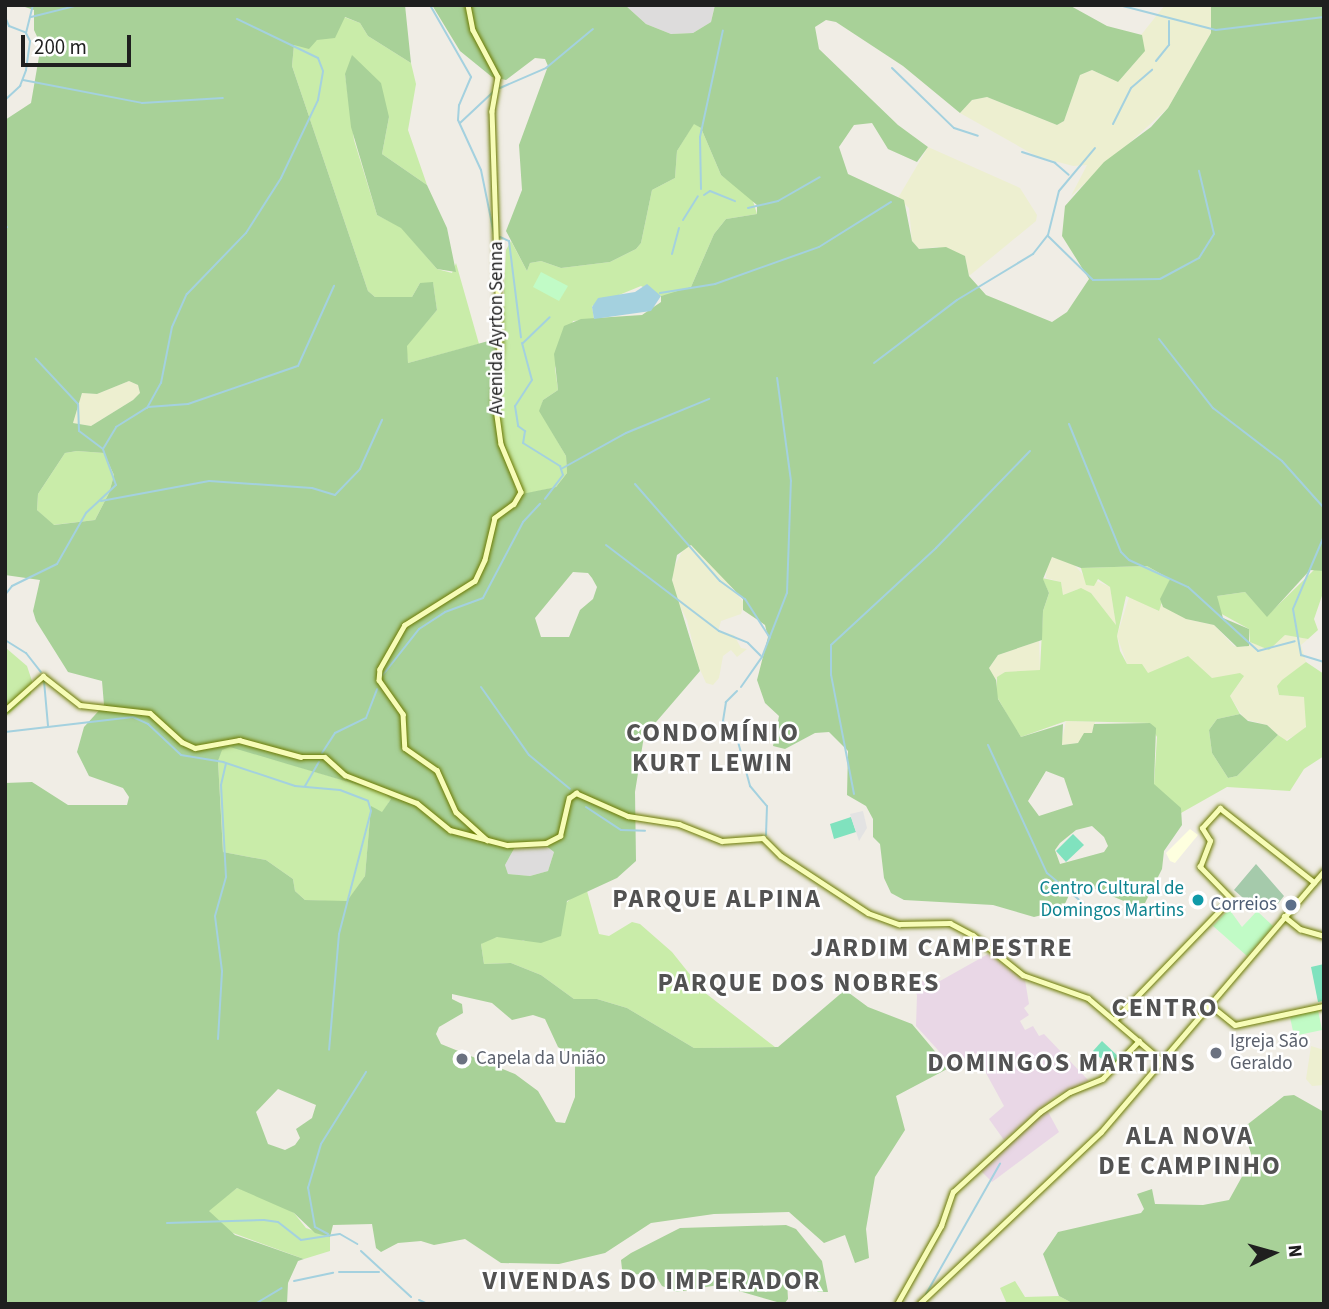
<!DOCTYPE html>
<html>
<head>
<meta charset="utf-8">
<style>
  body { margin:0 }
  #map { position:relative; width:1329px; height:1309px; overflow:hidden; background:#f0ede5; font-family:"Source Sans 3",sans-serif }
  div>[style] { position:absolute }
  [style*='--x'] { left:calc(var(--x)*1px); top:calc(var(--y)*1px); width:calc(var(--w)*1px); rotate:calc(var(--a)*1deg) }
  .residential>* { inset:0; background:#dddcdc }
  .industrial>* { inset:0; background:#e9d7e6 }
  .education>* { inset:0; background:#feffdf }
  .farmland>* { inset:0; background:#edefd0 }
  .grass>* { inset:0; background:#c9eca9 }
  .forest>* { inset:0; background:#a8d198 }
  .cemetery>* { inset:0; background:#a5caab }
  .park>* { inset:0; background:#c1fbc6 }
  .pitch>* { inset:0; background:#80e2be }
  .parking>* { inset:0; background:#e3e3e3 }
  .water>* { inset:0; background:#a4d1df }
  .stream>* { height:2px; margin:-1px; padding:0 1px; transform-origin:1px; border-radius:1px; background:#a4d1df }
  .roads { filter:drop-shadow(0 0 2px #6c7b01) drop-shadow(0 0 2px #6c7b01) }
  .secondary>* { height:4.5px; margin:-2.25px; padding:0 2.25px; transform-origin:2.25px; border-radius:2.25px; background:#f7fcb7 }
  .dots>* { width:19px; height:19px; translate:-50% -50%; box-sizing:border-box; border:4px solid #fff; border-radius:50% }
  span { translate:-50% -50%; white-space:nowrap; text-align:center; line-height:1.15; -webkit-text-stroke:5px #fff; paint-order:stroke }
  .street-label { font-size:19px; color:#1f1f1f }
  .culture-label { font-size:19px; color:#0d838f }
  .right { translate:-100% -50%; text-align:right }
  .service-label { font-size:19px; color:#4e5e75 }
  .worship-label { font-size:19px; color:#5b616d }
  .left { translate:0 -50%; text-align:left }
  .district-label { font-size:26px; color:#525252; font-weight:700; letter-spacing:2px }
  .frame { position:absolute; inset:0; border:7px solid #1f1f1f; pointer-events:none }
  .north { position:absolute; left:1238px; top:1218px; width:70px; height:70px; -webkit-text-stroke:5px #fff; paint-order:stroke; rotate:85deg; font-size:19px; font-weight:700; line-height:28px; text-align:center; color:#1f1f1f }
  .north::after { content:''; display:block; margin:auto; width:24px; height:32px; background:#1f1f1f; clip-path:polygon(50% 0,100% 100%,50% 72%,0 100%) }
  .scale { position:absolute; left:21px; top:35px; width:110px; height:32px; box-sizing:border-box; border:4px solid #1f1f1f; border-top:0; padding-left:9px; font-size:21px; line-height:24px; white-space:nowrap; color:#1f1f1f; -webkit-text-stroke:5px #fff; paint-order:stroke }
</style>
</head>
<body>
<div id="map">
  <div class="residential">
    <div style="clip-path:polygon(625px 5px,715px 5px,711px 22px,693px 33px,671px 34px,646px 24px)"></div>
    <div style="clip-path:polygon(541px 842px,554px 852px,548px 871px,530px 876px,508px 874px,505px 865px,515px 847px)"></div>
  </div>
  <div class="industrial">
    <div style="clip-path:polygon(988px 954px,1025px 980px,1029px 1004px,1024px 1008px,1029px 1015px,1020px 1021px,1025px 1030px,1033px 1026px,1039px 1036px,1044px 1034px,1089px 1081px,1054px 1097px,1004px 1140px,989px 1119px,1004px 1106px,975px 1053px,958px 1061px,947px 1060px,916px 1026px,917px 995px,909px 981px,919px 975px,922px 981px,940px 981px)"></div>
    <div style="clip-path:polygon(1047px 1110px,1059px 1132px,992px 1182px,979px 1169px)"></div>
  </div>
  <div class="education">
    <div style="clip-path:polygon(1190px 829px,1198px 835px,1175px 863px,1170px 861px,1166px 853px)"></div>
  </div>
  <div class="farmland">
    <div style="clip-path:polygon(1165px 5px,1211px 5px,1211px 33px,1168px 108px,1071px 196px,1087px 165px,1073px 166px,1036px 156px,960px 113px,972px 100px,987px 97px,1057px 125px,1064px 121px,1080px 75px,1092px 70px,1118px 82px,1139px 58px,1141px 35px)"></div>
    <div style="clip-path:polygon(928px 147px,1020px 188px,1037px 215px,1036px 221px,969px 276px,965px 256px,937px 247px,919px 249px,912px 241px,909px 208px,898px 198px)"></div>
    <div style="clip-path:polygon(129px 381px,138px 385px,140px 394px,133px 400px,91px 426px,73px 423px,82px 393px,97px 394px)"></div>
    <div style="clip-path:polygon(685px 546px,699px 548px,744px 603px,741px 614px,721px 621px,718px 631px,734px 635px,741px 648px,747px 649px,737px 657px,731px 650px,723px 656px,719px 678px,713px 685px,706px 683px,698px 665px,687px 620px,673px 592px,672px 571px)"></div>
    <div style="clip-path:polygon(1052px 557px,1072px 562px,1083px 575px,1110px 587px,1116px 625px,1091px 593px,1078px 589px,1063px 595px,1061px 582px,1046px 578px,1047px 560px)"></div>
    <div style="clip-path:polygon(1130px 594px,1158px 611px,1161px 605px,1190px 620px,1214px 625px,1234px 646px,1245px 647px,1250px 642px,1269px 650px,1285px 635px,1308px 639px,1301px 645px,1306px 662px,1277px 688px,1279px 695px,1304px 697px,1308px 719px,1304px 731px,1284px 741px,1267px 725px,1244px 719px,1230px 696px,1243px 678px,1212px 678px,1187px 656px,1148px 674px,1127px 664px,1117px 636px)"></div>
    <div style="clip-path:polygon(1039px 641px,1040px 671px,1005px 672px,994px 680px,989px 668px,998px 655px)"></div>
    <div style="clip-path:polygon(1066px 721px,1095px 722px,1092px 733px,1078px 743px,1061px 745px)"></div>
    <div style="clip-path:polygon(1311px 1046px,1324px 1050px,1324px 1085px,1312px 1086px,1306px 1079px)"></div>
  </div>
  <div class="grass">
    <div style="clip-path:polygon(344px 17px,360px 23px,368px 36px,411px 63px,416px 84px,408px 130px,427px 185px,382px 154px,389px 117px,345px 74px,354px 140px,377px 215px,401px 227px,437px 269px,452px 273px,456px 263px,479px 344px,408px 363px,406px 346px,437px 310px,433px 283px,420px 283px,412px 297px,375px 297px,368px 291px,292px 66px,294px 45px,317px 40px)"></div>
    <div style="clip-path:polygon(694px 123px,701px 128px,721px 175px,752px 198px,757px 214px,726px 219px,714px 234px,691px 287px,681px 293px,661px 296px,641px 286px,592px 306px,594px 319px,573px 321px,555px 368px,558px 390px,543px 400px,540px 411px,566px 456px,567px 473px,556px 487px,517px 496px,498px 414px,506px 250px,511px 241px,527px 271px,530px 263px,541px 261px,561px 268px,610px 262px,636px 249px,641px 243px,652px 190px,675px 178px,677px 151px)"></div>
    <div style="clip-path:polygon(77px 451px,104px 453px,114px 475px,109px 493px,95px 520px,53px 525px,37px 510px,38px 494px,65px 453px)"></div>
    <div style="clip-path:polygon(1147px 566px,1170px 579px,1159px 611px,1126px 596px,1117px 636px,1120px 651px,1127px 664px,1142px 664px,1148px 673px,1188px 656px,1212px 678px,1240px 673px,1244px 676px,1230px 696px,1240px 714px,1217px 719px,1209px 730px,1212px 753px,1228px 778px,1237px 776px,1278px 735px,1287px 741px,1306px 727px,1304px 697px,1279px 695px,1277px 686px,1282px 680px,1306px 662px,1324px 674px,1324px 756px,1304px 769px,1290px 791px,1227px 787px,1181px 813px,1154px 785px,1157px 737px,1150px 723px,1066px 721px,1021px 737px,1013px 725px,996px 695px,997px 677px,1005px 672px,1040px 670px,1043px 611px,1049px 593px,1042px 578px,1061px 582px,1063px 595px,1081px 588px,1091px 593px,1116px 625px,1110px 587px,1098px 579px,1094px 586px,1086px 585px,1081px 568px)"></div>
    <div style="clip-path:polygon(1316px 568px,1324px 571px,1324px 590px,1314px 619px,1318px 630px,1308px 639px,1285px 635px,1269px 650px,1250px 642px,1249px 629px,1218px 612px,1217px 596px,1245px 592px,1267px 616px)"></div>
    <div style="clip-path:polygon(6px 648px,27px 666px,32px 681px,31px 694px,5px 717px)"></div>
    <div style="clip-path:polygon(230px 746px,382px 792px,391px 799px,382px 813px,371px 807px,365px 876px,347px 902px,305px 900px,295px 891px,293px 879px,266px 860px,223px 852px,218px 761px,221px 750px)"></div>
    <div style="clip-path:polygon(587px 891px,599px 934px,609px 936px,632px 922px,640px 924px,672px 952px,704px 992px,775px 1047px,694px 1048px,627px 1008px,597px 999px,574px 999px,541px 975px,511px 963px,484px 964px,481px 944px,487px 938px,511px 936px,524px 941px,576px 894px)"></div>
    <div style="clip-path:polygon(237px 1188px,262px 1195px,294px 1213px,306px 1228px,330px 1237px,330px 1251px,304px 1259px,225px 1230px,208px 1210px)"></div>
    <div style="clip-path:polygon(1015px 1281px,1025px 1297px,1059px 1296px,1074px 1304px,1007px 1304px,1000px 1288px)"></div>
  </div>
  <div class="forest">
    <div style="clip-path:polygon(evenodd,19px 5px,405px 5px,411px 63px,368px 36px,360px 23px,345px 17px,335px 38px,317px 40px,309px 49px,294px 45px,292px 66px,368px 291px,375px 297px,412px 297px,420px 283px,433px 282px,437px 310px,407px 346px,408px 363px,492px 340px,502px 343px,498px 414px,517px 495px,556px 487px,567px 473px,566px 456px,539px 411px,543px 400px,558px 390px,554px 354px,564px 326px,581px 319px,642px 315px,661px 302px,661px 296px,691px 287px,714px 234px,726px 219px,757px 214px,757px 205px,721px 175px,701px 128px,694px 124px,677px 151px,675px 178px,652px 190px,641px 243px,636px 249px,610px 262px,561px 268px,541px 261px,530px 263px,527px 271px,506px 231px,522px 190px,519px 145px,548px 66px,545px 59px,535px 58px,506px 80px,492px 77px,460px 51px,432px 5px,625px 5px,646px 24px,671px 34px,693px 33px,711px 22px,715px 5px,1069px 5px,1107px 26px,1142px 35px,1145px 51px,1118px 82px,1092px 70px,1080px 75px,1064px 121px,1057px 125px,987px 97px,972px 100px,960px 113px,903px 66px,836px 22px,826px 20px,815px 27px,819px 49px,898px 125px,928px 147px,917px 162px,888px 149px,872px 123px,854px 125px,839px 147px,848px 174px,904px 200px,912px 241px,919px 249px,946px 247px,965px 256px,969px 276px,986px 295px,1052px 322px,1067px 312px,1089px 279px,1062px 236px,1065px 206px,1104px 162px,1151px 127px,1168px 108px,1211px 33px,1211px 5px,1324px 5px,1324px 571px,1310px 570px,1267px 617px,1245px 592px,1217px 596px,1223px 618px,1249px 629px,1249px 646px,1237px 647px,1214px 625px,1186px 619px,1163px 607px,1160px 599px,1170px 579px,1147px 566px,1081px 568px,1052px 557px,1043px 579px,1049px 593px,1043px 611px,1042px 640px,998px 655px,989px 668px,996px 680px,998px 699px,1021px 737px,1063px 724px,1062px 745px,1078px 743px,1084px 733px,1092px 733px,1094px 724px,1150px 723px,1156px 728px,1154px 784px,1181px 808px,1182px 825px,1164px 851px,1162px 869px,1145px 903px,1131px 904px,1095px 889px,1078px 888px,1070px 893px,1062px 910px,1034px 917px,993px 905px,904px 900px,891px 893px,884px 878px,880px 844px,873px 837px,873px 819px,866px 806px,847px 795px,848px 751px,829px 732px,815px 733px,785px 749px,773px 746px,779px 716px,765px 703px,757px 680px,768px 637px,765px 625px,743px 610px,743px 599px,691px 545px,677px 555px,672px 580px,700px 671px,644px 736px,635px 792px,636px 861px,617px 878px,567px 901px,561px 936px,541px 943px,497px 937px,481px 944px,484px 964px,511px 963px,541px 975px,574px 999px,597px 999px,627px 1008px,694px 1048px,778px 1047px,845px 990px,868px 1007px,912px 1024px,949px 1068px,896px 1096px,905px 1130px,875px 1177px,866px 1229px,869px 1258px,855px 1263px,845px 1235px,824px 1243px,789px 1212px,714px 1214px,651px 1223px,605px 1253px,559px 1264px,501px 1263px,465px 1239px,434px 1245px,421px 1241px,398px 1243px,381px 1252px,376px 1248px,372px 1224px,333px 1225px,330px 1237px,315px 1233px,294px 1213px,237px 1188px,209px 1211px,235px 1235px,304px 1259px,298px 1261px,288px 1283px,287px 1304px,5px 1304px,5px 783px,32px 782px,68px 805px,127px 805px,129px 797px,123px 788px,89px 776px,77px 752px,84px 727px,104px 705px,102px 681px,68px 672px,36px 621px,33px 611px,40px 580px,5px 575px,5px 120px,31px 103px,41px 45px,34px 30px,34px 10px,19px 5px,129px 381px,138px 385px,140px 393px,133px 400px,91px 426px,73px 423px,82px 393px,97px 394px,129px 381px,19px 5px,77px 451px,104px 453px,114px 475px,109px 493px,95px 520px,54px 525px,37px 510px,38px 494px,65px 453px,77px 451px,19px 5px,573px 572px,588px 573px,592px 578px,597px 587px,593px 599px,580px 610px,569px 637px,541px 637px,535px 618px,573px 572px,19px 5px,230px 747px,382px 792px,391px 799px,382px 812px,371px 806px,365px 876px,347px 901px,305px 900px,295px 891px,293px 879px,266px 860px,223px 852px,218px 761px,222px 750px,230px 747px,19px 5px,1046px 771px,1064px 778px,1073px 805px,1039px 816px,1028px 801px,1046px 771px,19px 5px,1092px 826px,1104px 837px,1108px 846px,1104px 852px,1060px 864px,1055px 850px,1060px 843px,1076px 830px,1092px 826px,19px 5px,541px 842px,554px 852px,548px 871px,530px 876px,508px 874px,505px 865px,515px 847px,541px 842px,19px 5px,452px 994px,492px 1003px,512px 1020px,533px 1015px,545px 1019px,558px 1047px,575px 1057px,575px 1097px,565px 1123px,556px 1122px,538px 1091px,515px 1074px,441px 1044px,436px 1034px,439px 1027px,463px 1013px,462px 1004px,452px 999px,452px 994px,19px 5px,278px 1089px,316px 1105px,312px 1118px,296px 1129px,300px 1138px,295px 1145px,285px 1150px,268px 1144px,256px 1112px,278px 1089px)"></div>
    <div style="clip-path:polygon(352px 55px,381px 83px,389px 117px,382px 154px,427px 185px,447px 228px,456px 272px,437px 269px,401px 228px,377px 215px,351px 127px,345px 74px)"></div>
    <div style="clip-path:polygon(1240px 714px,1248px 721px,1267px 725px,1278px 735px,1237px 776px,1228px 778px,1212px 753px,1209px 730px,1217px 719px)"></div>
    <div style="clip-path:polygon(1294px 1095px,1324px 1112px,1324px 1304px,1074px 1304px,1059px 1296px,1043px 1254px,1058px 1232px,1141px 1213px,1144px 1209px,1137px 1194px,1152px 1189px,1155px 1204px,1203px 1205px,1229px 1200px,1244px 1173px,1257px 1173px,1243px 1128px,1284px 1096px)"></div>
    <div style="clip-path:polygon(786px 1225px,796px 1229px,822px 1261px,828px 1292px,818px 1292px,796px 1274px,787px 1281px,788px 1299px,784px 1304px,718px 1285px,677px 1292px,662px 1286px,654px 1273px,628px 1275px,622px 1269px,621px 1260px,631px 1253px,680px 1228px)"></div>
  </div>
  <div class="cemetery">
    <div style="clip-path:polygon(1256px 864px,1284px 896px,1273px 910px,1265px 904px,1258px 911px,1234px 890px)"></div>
  </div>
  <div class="park">
    <div style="clip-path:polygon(541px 272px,568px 286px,559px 301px,533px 287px)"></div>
    <div style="clip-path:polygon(1229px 909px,1242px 927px,1257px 911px,1273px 926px,1247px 956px,1213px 926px)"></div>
    <div style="clip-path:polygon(1318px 1010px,1322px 1030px,1294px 1036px,1290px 1017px)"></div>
  </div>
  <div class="pitch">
    <div style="clip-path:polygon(851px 817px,856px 832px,834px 839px,830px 824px)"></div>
    <div style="clip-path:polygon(1073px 834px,1084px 845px,1066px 862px,1056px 851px)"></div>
    <div style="clip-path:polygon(1324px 964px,1324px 1001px,1318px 1002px,1311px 967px)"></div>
    <div style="clip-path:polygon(1102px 1041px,1120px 1058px,1111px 1068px,1093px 1051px)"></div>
  </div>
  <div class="parking">
    <div style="clip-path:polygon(863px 811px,867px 828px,859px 841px,850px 814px)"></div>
  </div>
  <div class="water">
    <div style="clip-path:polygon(647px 284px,661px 296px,651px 311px,594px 319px,592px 307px,598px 298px,635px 292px)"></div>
  </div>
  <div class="stream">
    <div style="--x:430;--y:5;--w:83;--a:60.3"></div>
    <div style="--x:471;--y:77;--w:30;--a:113"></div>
    <div style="--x:459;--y:105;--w:15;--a:94"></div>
    <div style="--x:458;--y:120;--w:55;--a:65.3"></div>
    <div style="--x:481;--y:170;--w:65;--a:78.5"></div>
    <div style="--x:1119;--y:5;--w:100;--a:14.5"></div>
    <div style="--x:1216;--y:30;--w:109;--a:-6.9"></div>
    <div style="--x:5;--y:17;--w:10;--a:66"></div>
    <div style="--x:9;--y:26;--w:17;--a:21"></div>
    <div style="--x:31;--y:17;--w:49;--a:-14"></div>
    <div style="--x:1156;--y:61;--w:21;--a:-51"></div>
    <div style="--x:1169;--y:45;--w:24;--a:-90"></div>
    <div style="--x:892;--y:68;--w:86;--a:44.1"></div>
    <div style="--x:954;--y:128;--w:25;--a:18"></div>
    <div style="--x:23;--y:80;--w:121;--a:10.9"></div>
    <div style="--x:142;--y:103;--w:81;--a:-3.5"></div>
    <div style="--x:500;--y:88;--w:50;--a:-23.5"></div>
    <div style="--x:546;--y:68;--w:61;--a:-39.7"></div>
    <div style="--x:5;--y:100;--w:21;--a:-43"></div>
    <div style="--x:20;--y:86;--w:17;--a:-69"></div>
    <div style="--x:26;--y:70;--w:29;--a:-82"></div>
    <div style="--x:30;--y:41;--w:9;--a:-117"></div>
    <div style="--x:26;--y:33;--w:29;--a:-76"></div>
    <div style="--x:460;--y:123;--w:45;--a:-43.2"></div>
    <div style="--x:1113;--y:124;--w:40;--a:-63.4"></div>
    <div style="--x:1131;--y:88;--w:28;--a:-41"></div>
    <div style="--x:1022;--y:152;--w:35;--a:18"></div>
    <div style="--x:1055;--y:163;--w:18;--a:41"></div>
    <div style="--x:701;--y:189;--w:52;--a:-91.1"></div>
    <div style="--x:700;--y:137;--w:109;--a:-77.9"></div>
    <div style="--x:704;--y:195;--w:7;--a:-34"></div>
    <div style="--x:710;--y:191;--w:27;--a:22"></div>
    <div style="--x:748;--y:208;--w:31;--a:-13"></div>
    <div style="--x:778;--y:201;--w:48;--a:-29.7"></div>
    <div style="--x:683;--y:220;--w:28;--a:-58"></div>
    <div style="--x:5;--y:225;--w:3;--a:45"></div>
    <div style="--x:1048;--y:236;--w:63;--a:44.4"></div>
    <div style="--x:1093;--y:280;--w:67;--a:-0.9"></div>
    <div style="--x:1160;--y:279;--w:44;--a:-28.3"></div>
    <div style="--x:1199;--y:258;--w:28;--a:-58"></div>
    <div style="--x:1214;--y:234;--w:65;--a:-103.4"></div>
    <div style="--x:500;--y:237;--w:10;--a:24"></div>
    <div style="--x:509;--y:241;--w:97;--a:82.9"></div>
    <div style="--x:672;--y:254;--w:27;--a:-75"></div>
    <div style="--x:660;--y:293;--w:56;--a:-9.3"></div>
    <div style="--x:715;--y:284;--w:110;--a:-19.6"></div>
    <div style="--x:819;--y:247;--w:85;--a:-32"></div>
    <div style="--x:1159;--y:339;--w:88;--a:52"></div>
    <div style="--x:1213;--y:408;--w:87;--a:37.5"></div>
    <div style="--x:1282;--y:461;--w:63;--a:48.2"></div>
    <div style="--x:522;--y:343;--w:38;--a:75"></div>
    <div style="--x:532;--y:380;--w:31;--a:123"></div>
    <div style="--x:515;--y:406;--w:20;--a:81"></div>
    <div style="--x:518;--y:426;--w:9;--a:36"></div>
    <div style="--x:525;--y:431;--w:12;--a:99"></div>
    <div style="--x:523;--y:443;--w:44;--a:31.9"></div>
    <div style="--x:560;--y:466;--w:9;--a:72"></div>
    <div style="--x:563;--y:475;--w:30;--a:127"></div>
    <div style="--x:523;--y:343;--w:37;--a:-44"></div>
    <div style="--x:874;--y:363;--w:104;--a:-37.2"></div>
    <div style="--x:957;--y:300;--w:89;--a:-31.2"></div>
    <div style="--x:1033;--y:254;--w:24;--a:-52"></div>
    <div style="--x:1048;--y:235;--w:45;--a:-76"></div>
    <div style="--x:1059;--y:191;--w:56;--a:-50.1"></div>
    <div style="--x:148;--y:407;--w:40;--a:-4.3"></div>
    <div style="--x:188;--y:404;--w:116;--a:-19.1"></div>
    <div style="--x:298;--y:366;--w:88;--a:-65.8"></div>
    <div style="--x:1069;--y:424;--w:138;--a:67.9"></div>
    <div style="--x:1121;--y:552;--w:11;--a:45"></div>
    <div style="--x:1129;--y:560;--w:65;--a:24.6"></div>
    <div style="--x:1188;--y:587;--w:95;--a:42.4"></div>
    <div style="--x:1258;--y:651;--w:38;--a:-15"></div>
    <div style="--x:103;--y:449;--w:26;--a:-59"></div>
    <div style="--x:116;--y:427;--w:36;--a:-32"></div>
    <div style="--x:147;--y:408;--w:29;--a:-61"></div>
    <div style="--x:161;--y:383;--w:57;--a:-78.9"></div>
    <div style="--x:172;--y:327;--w:36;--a:-66"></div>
    <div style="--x:187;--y:294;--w:85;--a:-46"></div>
    <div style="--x:246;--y:233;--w:65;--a:-57.5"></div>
    <div style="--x:281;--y:178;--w:86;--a:-64.6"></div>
    <div style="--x:318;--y:100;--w:29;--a:-80"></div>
    <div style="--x:323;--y:71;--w:14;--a:-111"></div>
    <div style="--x:318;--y:58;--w:90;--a:-154.3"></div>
    <div style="--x:561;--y:469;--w:74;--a:-29"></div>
    <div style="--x:626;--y:433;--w:90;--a:-22.3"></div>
    <div style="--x:635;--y:484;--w:129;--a:48.8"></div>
    <div style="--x:720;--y:581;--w:31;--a:36"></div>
    <div style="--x:745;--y:599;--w:46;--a:57.3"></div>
    <div style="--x:101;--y:501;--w:110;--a:-10.5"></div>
    <div style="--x:209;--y:481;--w:103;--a:3.9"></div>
    <div style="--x:312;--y:488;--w:24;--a:17"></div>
    <div style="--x:335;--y:495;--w:36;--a:-46"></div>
    <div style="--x:360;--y:469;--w:54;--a:-65.8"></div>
    <div style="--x:1324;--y:536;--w:79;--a:113"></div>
    <div style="--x:1293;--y:609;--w:47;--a:80.1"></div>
    <div style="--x:1301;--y:655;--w:24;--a:17"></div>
    <div style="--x:606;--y:545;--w:142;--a:37.3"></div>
    <div style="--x:719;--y:631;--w:31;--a:22"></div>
    <div style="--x:748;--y:643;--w:18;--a:45"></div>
    <div style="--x:5;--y:595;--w:11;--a:-52"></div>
    <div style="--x:12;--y:586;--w:50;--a:-26.1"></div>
    <div style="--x:57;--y:564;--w:59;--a:-60.4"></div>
    <div style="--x:86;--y:513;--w:41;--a:-43"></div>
    <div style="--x:116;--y:485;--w:38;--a:-110"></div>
    <div style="--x:103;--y:449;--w:30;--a:-143"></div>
    <div style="--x:79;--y:431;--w:27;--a:-92"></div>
    <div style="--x:78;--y:404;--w:62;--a:-133"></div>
    <div style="--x:5;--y:640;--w:25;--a:32"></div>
    <div style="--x:26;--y:653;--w:24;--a:52"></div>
    <div style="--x:382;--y:676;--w:60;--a:-51.8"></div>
    <div style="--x:419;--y:629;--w:31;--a:-33"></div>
    <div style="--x:445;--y:612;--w:40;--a:-20.2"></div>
    <div style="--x:483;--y:598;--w:86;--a:-62.2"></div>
    <div style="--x:523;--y:522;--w:25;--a:-47"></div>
    <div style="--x:44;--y:681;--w:45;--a:84.9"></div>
    <div style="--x:481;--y:687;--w:83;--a:54.8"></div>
    <div style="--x:529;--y:755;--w:53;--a:39.7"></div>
    <div style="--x:741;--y:687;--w:37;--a:-55"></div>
    <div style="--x:762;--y:657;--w:69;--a:-68.7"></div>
    <div style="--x:787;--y:593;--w:112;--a:-88"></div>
    <div style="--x:791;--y:481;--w:104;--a:-97.7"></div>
    <div style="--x:737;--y:691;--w:16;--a:135"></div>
    <div style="--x:726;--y:702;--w:19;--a:99"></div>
    <div style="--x:723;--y:721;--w:22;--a:51"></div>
    <div style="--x:737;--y:738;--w:50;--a:74.8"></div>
    <div style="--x:750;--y:786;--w:26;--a:50"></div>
    <div style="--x:767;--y:806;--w:29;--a:92"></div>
    <div style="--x:5;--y:732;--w:129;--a:-6.7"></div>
    <div style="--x:133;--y:717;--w:17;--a:25"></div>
    <div style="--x:148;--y:724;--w:45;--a:43.2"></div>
    <div style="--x:181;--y:755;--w:43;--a:9.5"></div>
    <div style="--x:223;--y:762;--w:76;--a:18.4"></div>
    <div style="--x:295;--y:786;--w:45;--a:5.1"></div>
    <div style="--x:340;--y:790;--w:30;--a:21"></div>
    <div style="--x:368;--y:801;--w:10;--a:73"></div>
    <div style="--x:371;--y:811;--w:127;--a:104.6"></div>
    <div style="--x:339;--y:934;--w:116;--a:94.9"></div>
    <div style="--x:988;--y:745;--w:141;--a:65.3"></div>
    <div style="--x:1047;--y:873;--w:62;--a:39.8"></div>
    <div style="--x:322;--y:753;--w:24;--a:-57"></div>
    <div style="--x:335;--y:733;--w:34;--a:-26"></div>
    <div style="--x:366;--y:718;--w:31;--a:-69"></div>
    <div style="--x:305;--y:786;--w:28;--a:-60"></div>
    <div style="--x:854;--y:794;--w:121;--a:-100.9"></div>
    <div style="--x:831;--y:675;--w:30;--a:-90"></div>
    <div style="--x:831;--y:645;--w:143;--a:-42.7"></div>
    <div style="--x:936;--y:548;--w:135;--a:-45.9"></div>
    <div style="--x:586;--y:807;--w:42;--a:33.3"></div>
    <div style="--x:621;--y:830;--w:24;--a:2"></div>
    <div style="--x:218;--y:1039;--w:68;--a:-86.6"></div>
    <div style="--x:222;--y:971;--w:55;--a:-97.3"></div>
    <div style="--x:215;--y:916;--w:41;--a:-74.2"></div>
    <div style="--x:226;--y:877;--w:92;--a:-93.1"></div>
    <div style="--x:221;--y:785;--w:22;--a:-77"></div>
    <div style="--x:167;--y:1223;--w:97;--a:-1.8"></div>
    <div style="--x:264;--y:1220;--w:14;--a:8"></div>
    <div style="--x:278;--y:1222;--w:29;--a:38"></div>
    <div style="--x:301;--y:1240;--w:39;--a:-9"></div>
    <div style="--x:340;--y:1234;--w:20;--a:30"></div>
    <div style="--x:328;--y:1234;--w:15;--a:-152"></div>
    <div style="--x:315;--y:1227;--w:40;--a:-100"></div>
    <div style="--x:308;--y:1188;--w:46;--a:-73.5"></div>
    <div style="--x:321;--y:1144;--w:85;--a:-58"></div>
    <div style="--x:361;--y:1251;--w:68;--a:42.6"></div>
    <div style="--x:339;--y:1272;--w:40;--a:0"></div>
    <div style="--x:294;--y:1281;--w:40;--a:-12"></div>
    <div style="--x:926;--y:1294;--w:150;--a:-60.4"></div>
    <div style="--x:419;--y:1300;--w:10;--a:24"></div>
    <div style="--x:255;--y:1304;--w:31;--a:-31"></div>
  </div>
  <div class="roads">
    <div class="secondary">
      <div style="--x:468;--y:5;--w:25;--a:79"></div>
      <div style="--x:473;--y:30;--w:53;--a:62"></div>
      <div style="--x:498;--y:77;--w:35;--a:100"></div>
      <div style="--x:492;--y:111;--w:235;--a:88.1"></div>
      <div style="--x:500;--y:346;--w:55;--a:95.2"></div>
      <div style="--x:495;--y:401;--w:43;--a:82.1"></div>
      <div style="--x:501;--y:444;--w:52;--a:67.4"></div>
      <div style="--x:521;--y:492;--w:14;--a:120"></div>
      <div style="--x:514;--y:504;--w:24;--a:144"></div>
      <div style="--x:495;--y:518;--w:43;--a:103.4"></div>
      <div style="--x:485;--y:560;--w:23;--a:115"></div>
      <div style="--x:475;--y:581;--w:83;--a:147.8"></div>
      <div style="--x:405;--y:625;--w:51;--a:119.6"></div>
      <div style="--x:380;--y:669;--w:11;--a:95"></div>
      <div style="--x:379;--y:680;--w:42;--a:54.8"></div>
      <div style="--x:403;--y:714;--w:34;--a:87"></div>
      <div style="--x:405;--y:748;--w:39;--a:35"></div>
      <div style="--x:437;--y:770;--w:46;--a:65.7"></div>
      <div style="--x:456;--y:812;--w:42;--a:42.1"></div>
      <div style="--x:5;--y:710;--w:51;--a:-41.8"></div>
      <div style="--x:43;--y:676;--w:47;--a:38.1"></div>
      <div style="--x:80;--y:705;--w:70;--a:6.5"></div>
      <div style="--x:150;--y:713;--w:43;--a:42.2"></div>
      <div style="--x:182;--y:742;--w:14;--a:25"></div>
      <div style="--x:195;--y:748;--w:45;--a:-10.3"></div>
      <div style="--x:239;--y:740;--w:64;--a:15.3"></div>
      <div style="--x:301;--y:757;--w:24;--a:0"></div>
      <div style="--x:325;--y:757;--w:27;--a:42"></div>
      <div style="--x:345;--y:775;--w:77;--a:21.3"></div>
      <div style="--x:417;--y:803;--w:43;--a:39.3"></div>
      <div style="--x:450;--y:830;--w:59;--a:14.7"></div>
      <div style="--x:507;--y:845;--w:39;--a:-3"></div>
      <div style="--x:546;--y:843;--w:16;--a:-27"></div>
      <div style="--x:560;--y:836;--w:39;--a:-77"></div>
      <div style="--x:569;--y:798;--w:9;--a:-36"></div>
      <div style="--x:576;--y:793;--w:57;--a:23.9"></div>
      <div style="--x:628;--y:816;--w:52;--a:8.9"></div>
      <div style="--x:679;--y:824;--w:46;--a:21.6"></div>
      <div style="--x:722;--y:841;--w:41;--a:-4.2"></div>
      <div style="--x:763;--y:838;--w:25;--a:45"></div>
      <div style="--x:781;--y:856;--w:104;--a:33.2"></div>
      <div style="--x:868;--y:913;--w:33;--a:20"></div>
      <div style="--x:899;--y:924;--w:51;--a:-1.1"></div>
      <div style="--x:950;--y:923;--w:26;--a:28"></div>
      <div style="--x:973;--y:935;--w:64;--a:38.7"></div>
      <div style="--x:1023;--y:975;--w:69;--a:19.5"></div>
      <div style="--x:1088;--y:998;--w:97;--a:40.4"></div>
      <div style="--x:1284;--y:916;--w:21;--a:39"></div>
      <div style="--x:1300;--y:929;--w:25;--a:16"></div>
      <div style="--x:1209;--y:1004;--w:33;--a:39"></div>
      <div style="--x:1235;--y:1025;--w:91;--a:-12.1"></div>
      <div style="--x:1115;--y:1019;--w:167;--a:-46"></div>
      <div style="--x:1231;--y:899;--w:45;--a:-134.1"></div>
      <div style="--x:1200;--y:867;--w:28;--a:-69"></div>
      <div style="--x:1210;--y:841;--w:15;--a:-122"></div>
      <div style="--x:1202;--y:828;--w:27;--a:-48"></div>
      <div style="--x:1220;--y:808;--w:120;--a:38.2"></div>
      <div style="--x:897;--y:1304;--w:90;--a:-60.6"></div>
      <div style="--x:941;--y:1226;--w:36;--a:-71"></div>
      <div style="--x:953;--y:1192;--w:118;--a:-42.6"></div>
      <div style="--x:1040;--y:1112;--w:36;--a:-34"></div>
      <div style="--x:1070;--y:1092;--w:35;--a:-22"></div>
      <div style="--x:1102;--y:1079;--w:53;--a:-45.8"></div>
      <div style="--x:919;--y:1304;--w:250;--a:-43.4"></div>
      <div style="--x:1101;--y:1132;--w:343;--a:-49.5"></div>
    </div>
  </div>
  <div class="dots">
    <div style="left:1198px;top:900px;background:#0f9aa8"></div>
    <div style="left:1291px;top:905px;background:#5c6f8a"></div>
    <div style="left:1216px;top:1053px;background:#6b7280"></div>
    <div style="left:462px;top:1059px;background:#6b7280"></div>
  </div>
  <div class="street-label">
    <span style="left:497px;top:328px;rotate:-90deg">Avenida Ayrton Senna</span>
  </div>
  <div class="culture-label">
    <span class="right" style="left:1184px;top:900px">Centro Cultural de<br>Domingos Martins</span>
  </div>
  <div class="service-label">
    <span class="right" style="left:1277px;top:905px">Correios</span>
  </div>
  <div class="worship-label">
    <span class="left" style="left:1230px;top:1053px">Igreja São<br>Geraldo</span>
    <span class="left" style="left:476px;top:1059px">Capela da União</span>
  </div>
  <div class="district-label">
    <span style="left:713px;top:748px">CONDOMÍNIO<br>KURT LEWIN</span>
    <span style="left:717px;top:899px">PARQUE ALPINA</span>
    <span style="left:942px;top:948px">JARDIM CAMPESTRE</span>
    <span style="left:799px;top:983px">PARQUE DOS NOBRES</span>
    <span style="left:1165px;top:1008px">CENTRO</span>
    <span style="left:1062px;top:1063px">DOMINGOS MARTINS</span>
    <span style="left:1190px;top:1151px">ALA NOVA<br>DE CAMPINHO</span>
    <span style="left:652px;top:1281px">VIVENDAS DO IMPERADOR</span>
  </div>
  <div class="frame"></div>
  <div class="north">N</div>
  <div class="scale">200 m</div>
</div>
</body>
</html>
